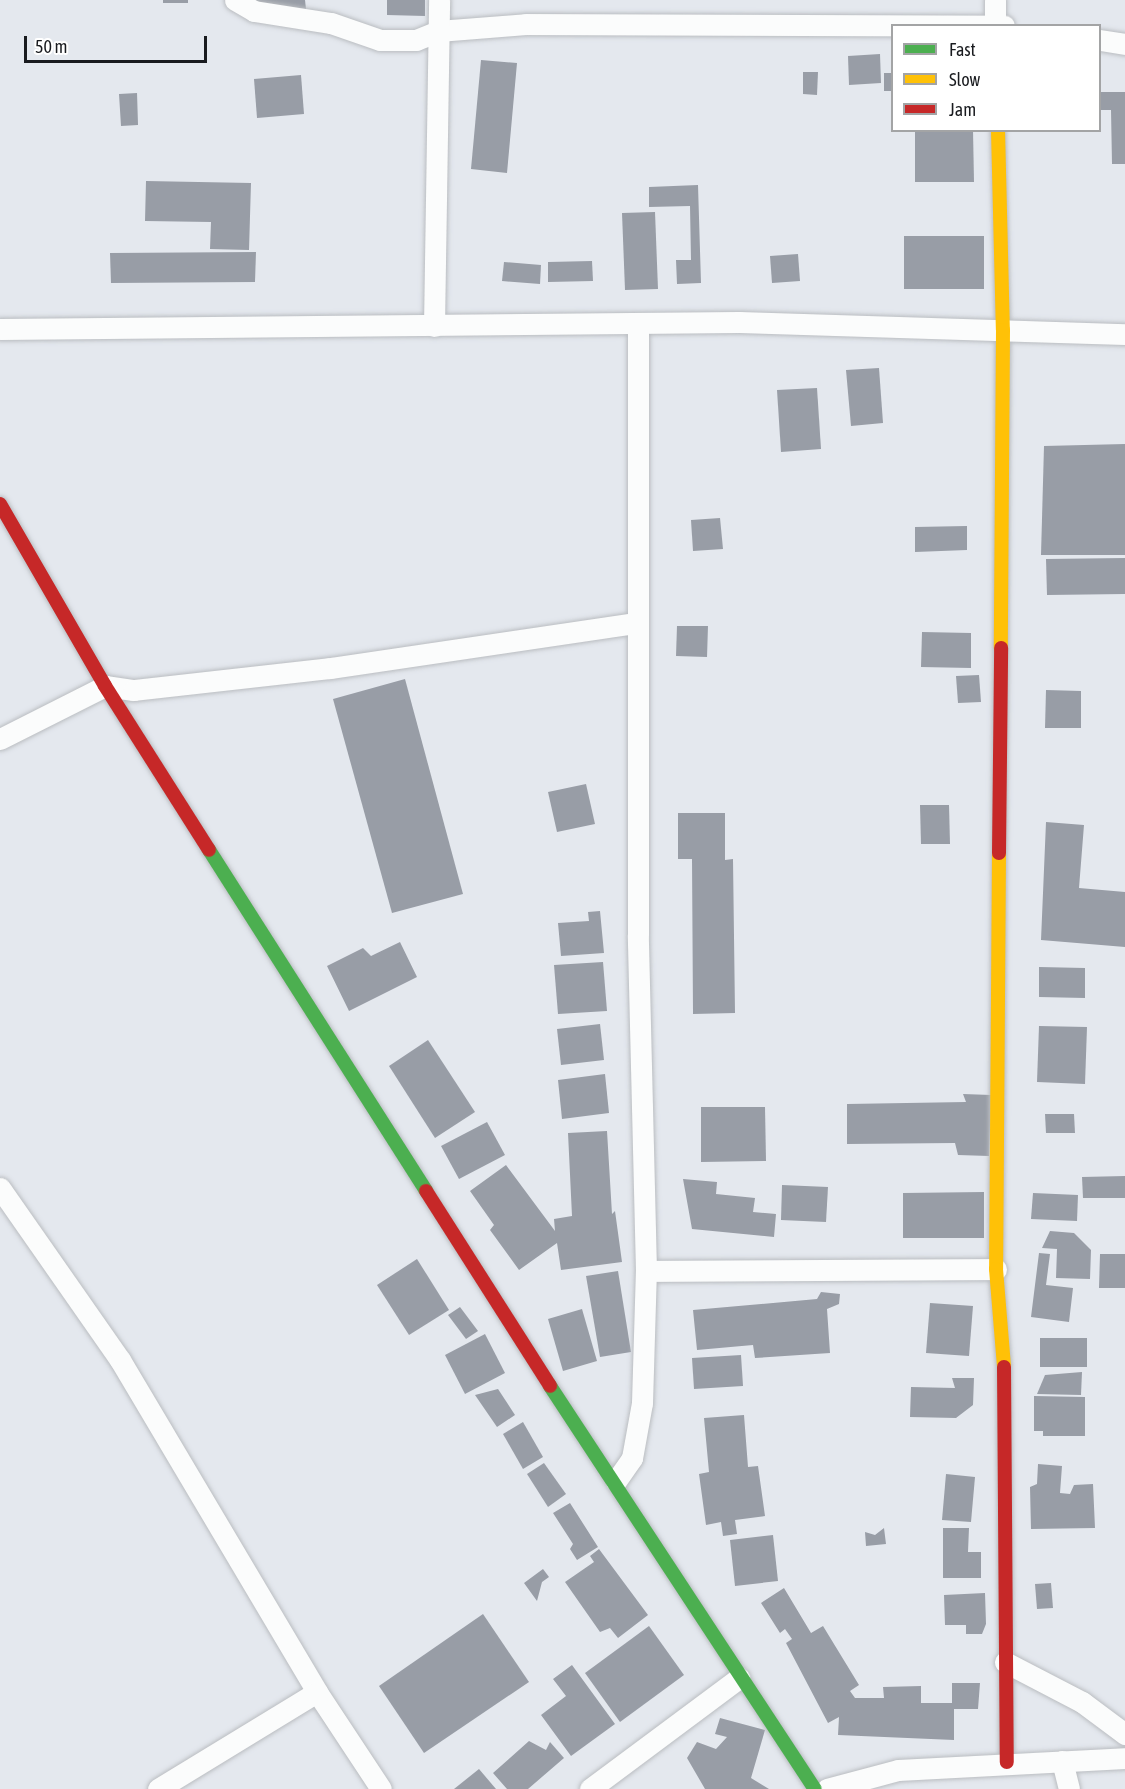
<!DOCTYPE html>
<html>
<head>
<meta charset="utf-8">
<style>
  body { margin:0 }
  #map { position:relative; width:1125px; height:1789px; overflow:hidden; background:#e4e8ee; font-family:"Asap Condensed",sans-serif }
  div>[style] { position:absolute }
  [style*='--x'] { left:calc(var(--x)*1px); top:calc(var(--y)*1px); width:calc(var(--w)*1px); rotate:calc(var(--a)*1deg) }
  .building>* { inset:0; background:#989da6 }
  .roads { filter:drop-shadow(0 0 2px #babdc1) drop-shadow(0 0 2px #babdc1) }
  .street>* { height:21px; margin:-10.5px; padding:0 10.5px; transform-origin:10.5px; border-radius:10.5px; background:#fbfcfc }
  .fast>* { height:14px; margin:-7px; padding:0 7px; transform-origin:7px; border-radius:7px; background:#4caf50 }
  .slow>* { height:14px; margin:-7px; padding:0 7px; transform-origin:7px; border-radius:7px; background:#ffc107 }
  .jam>* { height:14px; margin:-7px; padding:0 7px; transform-origin:7px; border-radius:7px; background:#c62828 }
  span { translate:-50% -50%; white-space:nowrap; text-align:center; line-height:1.15; -webkit-text-stroke:6px #fff; paint-order:stroke }
  .legend { position:absolute; left:891px; top:24px; width:210px; height:108px; box-sizing:border-box; background:#fff; border:2px solid #a3a4a5; margin:0; padding:8px 10px; list-style:none; font-size:18px; color:#191b1f }
  .legend li { display:flex; align-items:center; gap:12px; height:30px }
  .legend b { width:30px; border:2px solid #a3a4a5 }
  .scale { position:absolute; left:24px; top:36px; width:183px; height:27px; box-sizing:border-box; border:3px solid #191b1f; border-top:0; padding-left:8px; font-size:18px; line-height:21px; white-space:nowrap; color:#191b1f; -webkit-text-stroke:4px #fff; paint-order:stroke }
</style>
</head>
<body>
<div id="map">
  <div class="building">
    <div style="clip-path:polygon(163px 0,188px 0,188px 3px,163px 3px)"></div>
    <div style="clip-path:polygon(253px 0,305px 0,306px 9px,254px 11px)"></div>
    <div style="clip-path:polygon(387px 0,425px 0,425px 16px,387px 15px)"></div>
    <div style="clip-path:polygon(880px 54px,881px 83px,849px 85px,848px 56px)"></div>
    <div style="clip-path:polygon(481px 60px,517px 63px,507px 173px,471px 169px)"></div>
    <div style="clip-path:polygon(803px 72px,818px 72px,817px 95px,803px 94px)"></div>
    <div style="clip-path:polygon(884px 73px,892px 73px,892px 91px,884px 91px)"></div>
    <div style="clip-path:polygon(301px 75px,304px 114px,257px 118px,254px 79px)"></div>
    <div style="clip-path:polygon(1100px 92px,1125px 92px,1125px 164px,1112px 164px,1111px 110px,1100px 110px)"></div>
    <div style="clip-path:polygon(137px 93px,138px 125px,121px 126px,119px 94px)"></div>
    <div style="clip-path:polygon(915px 130px,973px 130px,974px 182px,915px 182px)"></div>
    <div style="clip-path:polygon(146px 181px,251px 183px,249px 250px,210px 249px,211px 222px,145px 221px)"></div>
    <div style="clip-path:polygon(698px 185px,701px 283px,677px 284px,676px 260px,691px 260px,690px 206px,649px 207px,649px 187px)"></div>
    <div style="clip-path:polygon(655px 212px,658px 289px,625px 290px,622px 213px)"></div>
    <div style="clip-path:polygon(904px 236px,984px 236px,984px 289px,904px 289px)"></div>
    <div style="clip-path:polygon(256px 252px,255px 282px,111px 283px,110px 253px)"></div>
    <div style="clip-path:polygon(798px 254px,800px 281px,772px 283px,770px 256px)"></div>
    <div style="clip-path:polygon(592px 261px,593px 281px,548px 282px,548px 262px)"></div>
    <div style="clip-path:polygon(504px 262px,541px 265px,540px 284px,502px 281px)"></div>
    <div style="clip-path:polygon(879px 368px,883px 423px,851px 426px,846px 370px)"></div>
    <div style="clip-path:polygon(817px 388px,821px 449px,781px 452px,777px 390px)"></div>
    <div style="clip-path:polygon(1125px 444px,1125px 555px,1041px 555px,1044px 446px)"></div>
    <div style="clip-path:polygon(720px 518px,723px 549px,693px 551px,691px 520px)"></div>
    <div style="clip-path:polygon(967px 526px,967px 550px,915px 552px,915px 527px)"></div>
    <div style="clip-path:polygon(1125px 558px,1125px 594px,1047px 595px,1046px 559px)"></div>
    <div style="clip-path:polygon(677px 626px,708px 626px,707px 657px,676px 656px)"></div>
    <div style="clip-path:polygon(922px 632px,971px 633px,971px 668px,921px 667px)"></div>
    <div style="clip-path:polygon(979px 675px,981px 702px,958px 703px,956px 676px)"></div>
    <div style="clip-path:polygon(405px 679px,463px 894px,392px 913px,333px 699px)"></div>
    <div style="clip-path:polygon(1046px 690px,1081px 691px,1081px 728px,1045px 728px)"></div>
    <div style="clip-path:polygon(586px 784px,595px 824px,557px 832px,548px 792px)"></div>
    <div style="clip-path:polygon(920px 805px,949px 805px,950px 844px,921px 844px)"></div>
    <div style="clip-path:polygon(678px 813px,725px 813px,725px 860px,733px 859px,735px 1013px,693px 1014px,692px 859px,678px 859px)"></div>
    <div style="clip-path:polygon(1046px 822px,1084px 825px,1079px 888px,1125px 892px,1125px 947px,1041px 940px)"></div>
    <div style="clip-path:polygon(600px 911px,604px 953px,561px 956px,558px 923px,589px 921px,588px 912px)"></div>
    <div style="clip-path:polygon(400px 942px,417px 977px,349px 1011px,327px 966px,363px 948px,371px 956px)"></div>
    <div style="clip-path:polygon(603px 962px,607px 1011px,558px 1014px,554px 965px)"></div>
    <div style="clip-path:polygon(1039px 967px,1085px 968px,1085px 998px,1039px 997px)"></div>
    <div style="clip-path:polygon(600px 1024px,604px 1060px,561px 1065px,557px 1029px)"></div>
    <div style="clip-path:polygon(1039px 1026px,1087px 1027px,1085px 1084px,1037px 1082px)"></div>
    <div style="clip-path:polygon(428px 1040px,475px 1112px,435px 1138px,389px 1066px)"></div>
    <div style="clip-path:polygon(605px 1074px,609px 1113px,562px 1119px,558px 1080px)"></div>
    <div style="clip-path:polygon(963px 1094px,991px 1095px,989px 1156px,958px 1155px,955px 1143px,847px 1144px,847px 1104px,966px 1102px)"></div>
    <div style="clip-path:polygon(701px 1107px,765px 1107px,766px 1161px,701px 1162px)"></div>
    <div style="clip-path:polygon(1045px 1114px,1074px 1114px,1075px 1133px,1046px 1133px)"></div>
    <div style="clip-path:polygon(487px 1122px,505px 1155px,459px 1179px,441px 1146px)"></div>
    <div style="clip-path:polygon(607px 1131px,612px 1214px,615px 1211px,622px 1262px,561px 1270px,557px 1243px,519px 1270px,490px 1230px,494px 1225px,470px 1191px,506px 1165px,555px 1231px,554px 1219px,572px 1216px,568px 1133px)"></div>
    <div style="clip-path:polygon(1125px 1176px,1125px 1198px,1083px 1198px,1082px 1177px)"></div>
    <div style="clip-path:polygon(683px 1179px,717px 1182px,716px 1194px,755px 1198px,753px 1212px,776px 1214px,774px 1237px,692px 1229px)"></div>
    <div style="clip-path:polygon(782px 1185px,828px 1187px,826px 1222px,781px 1220px)"></div>
    <div style="clip-path:polygon(984px 1192px,984px 1238px,903px 1238px,903px 1193px)"></div>
    <div style="clip-path:polygon(1033px 1193px,1078px 1195px,1077px 1221px,1031px 1219px)"></div>
    <div style="clip-path:polygon(1050px 1231px,1074px 1233px,1091px 1250px,1090px 1279px,1056px 1278px,1057px 1249px,1042px 1248px)"></div>
    <div style="clip-path:polygon(1039px 1253px,1050px 1254px,1046px 1285px,1073px 1288px,1069px 1322px,1031px 1317px)"></div>
    <div style="clip-path:polygon(1100px 1254px,1125px 1254px,1125px 1288px,1099px 1288px)"></div>
    <div style="clip-path:polygon(417px 1259px,449px 1310px,409px 1335px,377px 1285px)"></div>
    <div style="clip-path:polygon(618px 1271px,631px 1352px,600px 1357px,586px 1276px)"></div>
    <div style="clip-path:polygon(821px 1292px,840px 1294px,839px 1304px,827px 1309px,830px 1353px,755px 1358px,753px 1345px,697px 1350px,693px 1310px,817px 1299px)"></div>
    <div style="clip-path:polygon(930px 1303px,973px 1306px,969px 1356px,926px 1353px)"></div>
    <div style="clip-path:polygon(460px 1307px,478px 1331px,466px 1339px,448px 1315px)"></div>
    <div style="clip-path:polygon(582px 1309px,597px 1361px,563px 1371px,548px 1319px)"></div>
    <div style="clip-path:polygon(485px 1334px,505px 1373px,465px 1394px,445px 1355px)"></div>
    <div style="clip-path:polygon(1040px 1338px,1087px 1338px,1087px 1367px,1040px 1367px)"></div>
    <div style="clip-path:polygon(741px 1355px,743px 1386px,694px 1389px,692px 1358px)"></div>
    <div style="clip-path:polygon(1082px 1372px,1081px 1395px,1037px 1394px,1045px 1375px)"></div>
    <div style="clip-path:polygon(952px 1378px,974px 1378px,973px 1405px,956px 1418px,910px 1417px,911px 1387px,955px 1388px)"></div>
    <div style="clip-path:polygon(498px 1389px,515px 1415px,497px 1427px,475px 1395px)"></div>
    <div style="clip-path:polygon(1034px 1396px,1085px 1397px,1085px 1436px,1043px 1436px,1043px 1431px,1034px 1431px)"></div>
    <div style="clip-path:polygon(744px 1415px,748px 1467px,758px 1466px,765px 1516px,735px 1520px,737px 1534px,723px 1536px,721px 1522px,706px 1525px,699px 1474px,709px 1472px,704px 1418px)"></div>
    <div style="clip-path:polygon(523px 1422px,543px 1457px,523px 1469px,503px 1434px)"></div>
    <div style="clip-path:polygon(544px 1463px,566px 1494px,548px 1507px,527px 1474px)"></div>
    <div style="clip-path:polygon(1038px 1464px,1062px 1466px,1060px 1493px,1070px 1494px,1074px 1485px,1093px 1484px,1095px 1528px,1031px 1529px,1030px 1487px,1037px 1484px)"></div>
    <div style="clip-path:polygon(946px 1474px,975px 1477px,971px 1522px,942px 1520px)"></div>
    <div style="clip-path:polygon(570px 1503px,598px 1547px,577px 1560px,570px 1549px,573px 1544px,553px 1513px)"></div>
    <div style="clip-path:polygon(884px 1528px,886px 1544px,866px 1546px,865px 1532px,875px 1535px)"></div>
    <div style="clip-path:polygon(943px 1528px,969px 1528px,968px 1552px,981px 1552px,981px 1578px,943px 1578px)"></div>
    <div style="clip-path:polygon(773px 1535px,778px 1581px,735px 1586px,730px 1540px)"></div>
    <div style="clip-path:polygon(599px 1549px,648px 1615px,618px 1638px,610px 1628px,600px 1632px,565px 1582px,594px 1562px,590px 1556px)"></div>
    <div style="clip-path:polygon(543px 1569px,549px 1577px,542px 1582px,537px 1601px,524px 1583px)"></div>
    <div style="clip-path:polygon(1051px 1583px,1053px 1608px,1037px 1609px,1035px 1584px)"></div>
    <div style="clip-path:polygon(784px 1588px,811px 1633px,823px 1626px,859px 1685px,850px 1691px,855px 1698px,884px 1698px,883px 1687px,921px 1686px,921px 1703px,952px 1703px,952px 1683px,980px 1683px,978px 1709px,954px 1709px,954px 1740px,838px 1735px,839px 1717px,828px 1723px,786px 1643px,792px 1639px,785px 1629px,780px 1633px,761px 1603px)"></div>
    <div style="clip-path:polygon(985px 1593px,986px 1624px,982px 1634px,966px 1634px,966px 1625px,945px 1625px,944px 1595px)"></div>
    <div style="clip-path:polygon(483px 1614px,529px 1682px,424px 1753px,379px 1686px)"></div>
    <div style="clip-path:polygon(649px 1626px,684px 1675px,620px 1722px,585px 1673px)"></div>
    <div style="clip-path:polygon(572px 1665px,615px 1724px,571px 1756px,541px 1715px,566px 1696px,553px 1679px)"></div>
    <div style="clip-path:polygon(720px 1718px,765px 1730px,751px 1778px,769px 1789px,705px 1789px,687px 1758px,697px 1742px,716px 1749px,727px 1737px,715px 1734px)"></div>
    <div style="clip-path:polygon(529px 1741px,546px 1750px,550px 1742px,564px 1758px,528px 1789px,507px 1789px,493px 1773px)"></div>
    <div style="clip-path:polygon(479px 1769px,496px 1789px,454px 1789px)"></div>
  </div>
  <div class="roads">
    <div class="street">
      <div style="--x:235;--y:0;--w:22;--a:30"></div>
      <div style="--x:254;--y:11;--w:78;--a:8.9"></div>
      <div style="--x:331;--y:23;--w:52;--a:19.1"></div>
      <div style="--x:380;--y:40;--w:36;--a:0"></div>
      <div style="--x:416;--y:40;--w:24;--a:-22"></div>
      <div style="--x:438;--y:31;--w:88;--a:-4.5"></div>
      <div style="--x:526;--y:24;--w:478;--a:0.2"></div>
      <div style="--x:995;--y:26;--w:26;--a:-90"></div>
      <div style="--x:1100;--y:40;--w:25;--a:9"></div>
      <div style="--x:434;--y:326;--w:326;--a:-89.1"></div>
      <div style="--x:0;--y:329;--w:739;--a:-0.54"></div>
      <div style="--x:739;--y:322;--w:386;--a:1.8"></div>
      <div style="--x:0;--y:739;--w:118;--a:-26.8"></div>
      <div style="--x:105;--y:686;--w:29;--a:8"></div>
      <div style="--x:134;--y:690;--w:197;--a:-6.4"></div>
      <div style="--x:330;--y:668;--w:309;--a:-8.4"></div>
      <div style="--x:0;--y:1188;--w:210;--a:55.1"></div>
      <div style="--x:120;--y:1360;--w:386;--a:59.3"></div>
      <div style="--x:317;--y:1692;--w:116;--a:56.6"></div>
      <div style="--x:646;--y:1271;--w:350;--a:-0.3"></div>
      <div style="--x:616;--y:1481;--w:28;--a:-55"></div>
      <div style="--x:632;--y:1458;--w:56;--a:-79.7"></div>
      <div style="--x:642;--y:1403;--w:132;--a:-88.3"></div>
      <div style="--x:646;--y:1271;--w:336;--a:-91.4"></div>
      <div style="--x:638;--y:935;--w:611;--a:-90"></div>
      <div style="--x:1005;--y:1662;--w:87;--a:27.5"></div>
      <div style="--x:1082;--y:1702;--w:54;--a:36.7"></div>
      <div style="--x:1062;--y:1761;--w:29;--a:76"></div>
      <div style="--x:158;--y:1789;--w:186;--a:-31.4"></div>
      <div style="--x:590;--y:1789;--w:186;--a:-36.7"></div>
      <div style="--x:827;--y:1789;--w:73;--a:-15"></div>
      <div style="--x:898;--y:1770;--w:227;--a:-3"></div>
    </div>
    <div class="fast">
      <div style="--x:209;--y:850;--w:404;--a:57.5"></div>
      <div style="--x:550;--y:1386;--w:482;--a:56.7"></div>
    </div>
    <div class="slow">
      <div style="--x:998;--y:130;--w:200;--a:88.6"></div>
      <div style="--x:1003;--y:330;--w:318;--a:90.4"></div>
      <div style="--x:999;--y:853;--w:416;--a:90.4"></div>
      <div style="--x:996;--y:1269;--w:98;--a:85.3"></div>
    </div>
    <div class="jam">
      <div style="--x:0;--y:504;--w:210;--a:60"></div>
      <div style="--x:105;--y:686;--w:194;--a:57.6"></div>
      <div style="--x:999;--y:853;--w:205;--a:-89.4"></div>
      <div style="--x:426;--y:1191;--w:231;--a:57.5"></div>
      <div style="--x:1004;--y:1367;--w:395;--a:89.6"></div>
    </div>
  </div>
  <ul class="legend">
  <li><b style="height:8px;background:#4caf50"></b>Fast</li>
  <li><b style="height:8px;background:#ffc107"></b>Slow</li>
  <li><b style="height:8px;background:#c62828"></b>Jam</li>
  </ul>
  <div class="scale">50 m</div>
</div>
</body>
</html>
